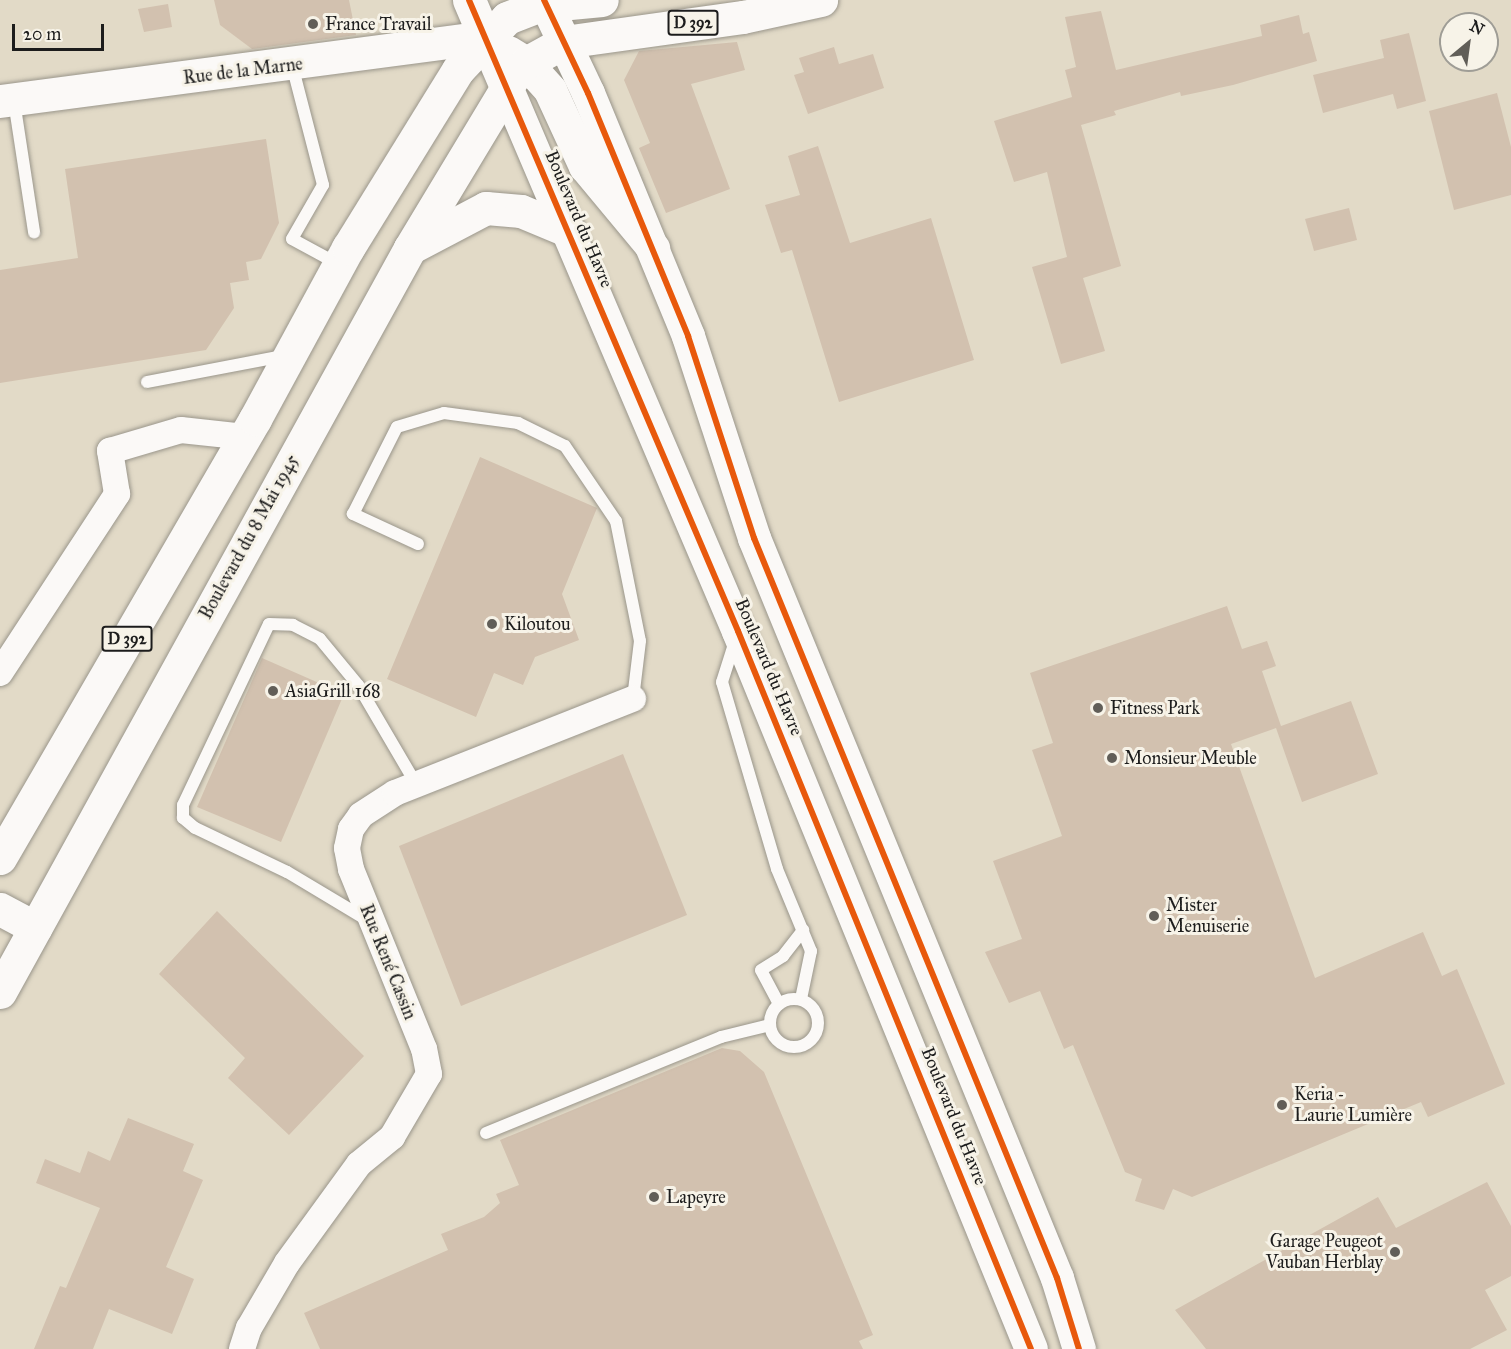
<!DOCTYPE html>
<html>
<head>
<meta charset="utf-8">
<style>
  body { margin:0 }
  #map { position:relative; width:1511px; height:1349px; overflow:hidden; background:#e2dac7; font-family:"IM FELL Great Primer",serif }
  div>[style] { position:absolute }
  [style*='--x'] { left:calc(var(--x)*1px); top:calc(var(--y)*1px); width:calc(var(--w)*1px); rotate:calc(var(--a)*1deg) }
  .building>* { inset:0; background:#d2c1af }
  .roads { filter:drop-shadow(0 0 2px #9a968b) drop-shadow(0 0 2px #9a968b) }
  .lane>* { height:12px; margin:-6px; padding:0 6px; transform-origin:6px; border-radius:6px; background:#fbf9f7 }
  .lane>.ring { margin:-6px; padding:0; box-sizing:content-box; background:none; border:12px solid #fbf9f7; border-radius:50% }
  .street>* { height:26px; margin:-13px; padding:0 13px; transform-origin:13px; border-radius:13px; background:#fbf9f7 }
  .secondary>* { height:33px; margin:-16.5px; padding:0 16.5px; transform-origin:16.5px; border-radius:16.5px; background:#fbf9f7 }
  .primary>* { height:33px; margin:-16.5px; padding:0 16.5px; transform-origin:16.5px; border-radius:16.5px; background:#fbf9f7 }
  .cycleway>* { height:6px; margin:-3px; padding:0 3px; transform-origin:3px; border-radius:3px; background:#e8590c }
  .dots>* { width:16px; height:16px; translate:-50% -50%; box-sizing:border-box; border:3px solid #f7f3e8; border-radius:50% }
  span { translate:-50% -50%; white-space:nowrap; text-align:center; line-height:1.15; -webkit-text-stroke:6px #f7f3e8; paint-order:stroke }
  .shield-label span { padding:2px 4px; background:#f7f3e8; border:2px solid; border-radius:4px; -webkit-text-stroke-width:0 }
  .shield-label { font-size:16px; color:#1c1c1c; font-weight:700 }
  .poi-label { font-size:18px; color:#1c1c1c }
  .left { translate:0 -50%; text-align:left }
  .right { translate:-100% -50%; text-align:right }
  .street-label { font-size:18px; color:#1c1c1c }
  .north { position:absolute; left:1439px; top:12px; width:60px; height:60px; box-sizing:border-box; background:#f7f3e8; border:2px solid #9f9d96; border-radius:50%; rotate:29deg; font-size:16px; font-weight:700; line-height:24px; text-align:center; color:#1c1c1c }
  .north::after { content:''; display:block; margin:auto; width:21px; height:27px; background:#615e58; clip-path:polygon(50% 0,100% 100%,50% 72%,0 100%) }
  .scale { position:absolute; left:12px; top:24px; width:92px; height:27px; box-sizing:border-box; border:3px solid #1c1c1c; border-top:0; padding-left:8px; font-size:18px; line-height:21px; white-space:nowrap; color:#1c1c1c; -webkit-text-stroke:4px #f7f3e8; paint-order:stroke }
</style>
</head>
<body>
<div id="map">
  <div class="building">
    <div style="clip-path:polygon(214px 0,349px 0,356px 35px,252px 49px,220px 25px)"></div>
    <div style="clip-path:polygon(168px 4px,172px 27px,144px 32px,138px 9px)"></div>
    <div style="clip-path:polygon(1101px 11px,1116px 70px,1262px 36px,1260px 25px,1299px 15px,1303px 34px,1309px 32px,1317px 61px,1233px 85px,1181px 96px,1180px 92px,1114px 111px,1116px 115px,1081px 125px,1121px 266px,1083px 278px,1105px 351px,1061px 364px,1032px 267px,1067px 257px,1047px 172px,1014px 182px,994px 121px,1072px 97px,1065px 70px,1076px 67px,1065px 17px)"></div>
    <div style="clip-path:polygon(1409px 33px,1426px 101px,1397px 109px,1393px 94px,1323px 113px,1313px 75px,1384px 58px,1380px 40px)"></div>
    <div style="clip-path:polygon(737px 42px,745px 70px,691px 84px,730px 189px,666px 213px,639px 148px,650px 143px,624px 80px,639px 51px)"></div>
    <div style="clip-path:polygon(834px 47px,839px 64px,873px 54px,884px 88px,808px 114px,794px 75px,804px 72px,799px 58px)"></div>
    <div style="clip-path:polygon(1497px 93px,1511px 147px,1511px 195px,1454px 210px,1429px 111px)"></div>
    <div style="clip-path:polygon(266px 139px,279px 223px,261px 259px,246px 262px,249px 280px,230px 283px,234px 308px,206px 350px,0 383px,0 270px,78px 258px,65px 169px)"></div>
    <div style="clip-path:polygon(818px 146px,850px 243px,931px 218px,974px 360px,839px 402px,792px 250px,781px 253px,765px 205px,800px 195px,788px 156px)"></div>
    <div style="clip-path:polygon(1349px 208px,1357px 240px,1314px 251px,1305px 219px)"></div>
    <div style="clip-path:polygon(480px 457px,597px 508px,562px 594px,579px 640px,535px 657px,523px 685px,494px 673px,476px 717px,387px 679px)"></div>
    <div style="clip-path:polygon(1227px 606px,1242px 649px,1267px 641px,1276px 666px,1262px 671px,1281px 726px,1351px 701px,1378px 774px,1302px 802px,1276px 728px,1231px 744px,1315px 978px,1423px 932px,1442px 976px,1457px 969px,1505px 1084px,1428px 1117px,1421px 1102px,1192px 1197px,1173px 1189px,1164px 1210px,1135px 1201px,1142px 1179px,1125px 1172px,1073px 1045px,1064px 1049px,1040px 991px,1009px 1003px,985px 952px,1022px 939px,993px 861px,1062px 836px,1032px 750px,1053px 743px,1030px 673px)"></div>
    <div style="clip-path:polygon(262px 658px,344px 694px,281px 842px,197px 807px)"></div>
    <div style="clip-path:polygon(623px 754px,687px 915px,461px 1006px,399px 846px)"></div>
    <div style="clip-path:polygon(217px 911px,364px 1056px,289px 1135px,228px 1078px,245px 1058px,159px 974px)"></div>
    <div style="clip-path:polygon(722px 1048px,740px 1051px,764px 1072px,873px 1335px,859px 1341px,863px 1349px,320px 1349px,304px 1313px,448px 1250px,441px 1234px,484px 1217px,500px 1203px,496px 1194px,519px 1185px,500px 1140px)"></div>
    <div style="clip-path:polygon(128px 1118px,194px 1144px,183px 1171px,203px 1180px,166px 1267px,194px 1279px,172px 1334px,109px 1309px,93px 1349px,34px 1349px,60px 1286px,66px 1288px,100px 1208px,36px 1183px,45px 1159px,80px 1173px,88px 1151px,110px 1161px)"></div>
    <div style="clip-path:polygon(1487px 1182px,1511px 1226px,1511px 1276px,1485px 1290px,1507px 1330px,1470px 1349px,1206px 1349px,1175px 1310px,1378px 1197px,1396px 1228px)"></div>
  </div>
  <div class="roads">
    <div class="lane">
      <div style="--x:292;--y:65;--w:124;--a:75.5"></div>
      <div style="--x:323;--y:185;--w:62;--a:119.9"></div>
      <div style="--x:292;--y:239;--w:52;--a:28.5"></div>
      <div style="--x:14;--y:101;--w:133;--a:81.3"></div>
      <div style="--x:147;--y:382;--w:138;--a:-10.8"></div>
      <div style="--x:418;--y:544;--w:72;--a:-155.2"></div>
      <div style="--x:353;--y:514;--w:97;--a:-63.2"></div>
      <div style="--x:397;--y:427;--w:49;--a:-16.6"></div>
      <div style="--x:444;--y:413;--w:75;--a:7.7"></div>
      <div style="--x:518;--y:423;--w:52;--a:26.1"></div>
      <div style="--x:565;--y:446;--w:91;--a:55.8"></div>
      <div style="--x:616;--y:521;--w:122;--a:78.7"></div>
      <div style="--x:640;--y:641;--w:58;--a:96.9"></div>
      <div style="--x:735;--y:641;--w:43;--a:107.6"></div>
      <div style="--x:722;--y:682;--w:195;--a:73.6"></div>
      <div style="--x:777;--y:869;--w:89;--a:67.5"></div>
      <div style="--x:811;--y:951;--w:49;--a:101.8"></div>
      <div style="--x:369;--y:921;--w:96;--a:-149.1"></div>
      <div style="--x:287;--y:872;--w:102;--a:-154.4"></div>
      <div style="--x:195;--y:828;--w:16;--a:-140"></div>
      <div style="--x:183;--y:818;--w:13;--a:-90"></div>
      <div style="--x:183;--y:805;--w:200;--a:-64.6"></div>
      <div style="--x:269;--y:624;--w:24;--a:2"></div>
      <div style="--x:293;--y:625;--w:30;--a:27"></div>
      <div style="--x:320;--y:639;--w:60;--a:50.4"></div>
      <div style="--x:358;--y:685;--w:115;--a:59.6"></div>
      <div class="ring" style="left:770px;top:999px;width:36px;height:36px"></div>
      <div style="--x:779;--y:1004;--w:38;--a:-118"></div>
      <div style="--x:761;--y:970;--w:26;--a:-32"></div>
      <div style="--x:783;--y:956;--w:33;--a:-52"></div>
      <div style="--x:486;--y:1133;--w:254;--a:-22.2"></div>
      <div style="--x:721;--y:1037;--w:50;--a:-13.8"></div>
    </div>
    <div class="street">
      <div style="--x:0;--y:673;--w:214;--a:-56.8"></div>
      <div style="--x:117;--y:494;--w:44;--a:-99.2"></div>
      <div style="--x:110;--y:451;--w:74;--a:-16.5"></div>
      <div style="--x:181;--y:430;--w:64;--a:6.2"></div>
      <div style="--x:242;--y:1349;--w:22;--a:-72"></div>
      <div style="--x:249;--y:1328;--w:75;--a:-59.7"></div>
      <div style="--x:287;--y:1263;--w:122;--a:-54"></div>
      <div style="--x:359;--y:1164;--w:43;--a:-39.3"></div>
      <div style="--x:392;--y:1137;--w:73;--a:-59.6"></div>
      <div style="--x:429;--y:1074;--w:25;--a:-101"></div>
      <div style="--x:424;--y:1049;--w:194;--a:-112.1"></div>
      <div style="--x:351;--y:869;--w:21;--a:-101"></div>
      <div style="--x:347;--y:848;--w:19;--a:-78"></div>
      <div style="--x:351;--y:829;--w:17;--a:-54"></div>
      <div style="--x:361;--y:815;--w:40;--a:-32.9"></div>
      <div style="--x:395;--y:793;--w:256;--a:-21.6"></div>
    </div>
    <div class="secondary">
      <div style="--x:469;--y:0;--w:686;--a:66.91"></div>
      <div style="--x:738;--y:631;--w:775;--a:67.8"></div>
      <div style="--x:544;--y:0;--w:103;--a:64.7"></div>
      <div style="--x:588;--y:93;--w:263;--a:67.6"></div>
      <div style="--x:688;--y:336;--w:213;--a:71.9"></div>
      <div style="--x:754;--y:538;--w:800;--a:67.73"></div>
      <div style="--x:1057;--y:1278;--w:74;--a:72.8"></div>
      <div style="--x:0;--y:101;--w:489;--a:-7.5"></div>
      <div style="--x:410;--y:248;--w:86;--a:-27.8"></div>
      <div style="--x:486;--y:208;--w:35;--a:5"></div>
      <div style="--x:521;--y:211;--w:52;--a:22.6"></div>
    </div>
    <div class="primary">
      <div style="--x:508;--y:52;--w:21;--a:31"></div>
      <div style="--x:526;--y:63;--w:36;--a:48"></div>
      <div style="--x:550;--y:90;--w:84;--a:65.3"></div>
      <div style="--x:585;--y:166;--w:107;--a:50.3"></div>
      <div style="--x:0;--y:858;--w:508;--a:-59.85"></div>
      <div style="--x:255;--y:419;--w:195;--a:-61.5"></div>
      <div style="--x:348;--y:248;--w:209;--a:-58.3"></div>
      <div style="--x:458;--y:70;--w:71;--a:-46.7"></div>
      <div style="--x:507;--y:18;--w:33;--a:-21"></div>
      <div style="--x:538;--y:6;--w:64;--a:-5.4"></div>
      <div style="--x:0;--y:909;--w:40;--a:28"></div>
      <div style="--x:0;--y:992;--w:849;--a:-61.14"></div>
      <div style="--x:410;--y:248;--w:197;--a:-58.9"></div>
      <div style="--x:512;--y:79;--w:21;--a:-49"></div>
      <div style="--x:526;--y:63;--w:43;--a:-28.9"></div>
      <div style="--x:564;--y:42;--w:181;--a:-8"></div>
      <div style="--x:743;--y:17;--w:80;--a:-12.3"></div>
    </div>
  </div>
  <div class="cycleway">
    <div style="--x:469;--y:0;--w:686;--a:66.91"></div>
    <div style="--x:738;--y:631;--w:775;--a:67.8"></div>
    <div style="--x:544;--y:0;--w:103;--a:64.7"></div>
    <div style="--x:588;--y:93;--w:263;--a:67.6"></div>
    <div style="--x:688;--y:336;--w:213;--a:71.9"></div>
    <div style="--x:754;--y:538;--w:800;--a:67.73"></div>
    <div style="--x:1057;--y:1278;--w:74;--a:72.8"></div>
  </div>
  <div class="dots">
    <div style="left:313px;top:24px;background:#615e58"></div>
    <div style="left:492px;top:624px;background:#615e58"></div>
    <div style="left:273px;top:691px;background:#615e58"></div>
    <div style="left:1098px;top:708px;background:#615e58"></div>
    <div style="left:1112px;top:758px;background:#615e58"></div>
    <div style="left:1154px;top:916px;background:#615e58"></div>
    <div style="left:1282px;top:1105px;background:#615e58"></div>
    <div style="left:654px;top:1197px;background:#615e58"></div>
    <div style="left:1395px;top:1252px;background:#615e58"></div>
  </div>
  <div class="shield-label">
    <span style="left:693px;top:23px">D 392</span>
    <span style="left:127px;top:639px">D 392</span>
  </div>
  <div class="poi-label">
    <span class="left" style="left:325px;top:24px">France Travail</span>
    <span class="left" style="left:504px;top:624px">Kiloutou</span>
    <span class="left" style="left:285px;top:691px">AsiaGrill 168</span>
    <span class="left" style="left:1110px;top:708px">Fitness Park</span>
    <span class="left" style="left:1124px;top:758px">Monsieur Meuble</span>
    <span class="left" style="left:1166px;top:916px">Mister<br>Menuiserie</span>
    <span class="left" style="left:1294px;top:1105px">Keria -<br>Laurie Lumière</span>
    <span class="left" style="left:666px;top:1197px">Lapeyre</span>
    <span class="right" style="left:1383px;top:1252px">Garage Peugeot<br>Vauban Herblay</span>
  </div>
  <div class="street-label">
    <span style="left:243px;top:71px;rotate:-7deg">Rue de la Marne</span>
    <span style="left:579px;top:219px;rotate:67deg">Boulevard du Havre</span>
    <span style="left:249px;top:537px;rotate:-61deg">Boulevard du 8 Mai 1945</span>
    <span style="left:769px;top:667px;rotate:67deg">Boulevard du Havre</span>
    <span style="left:388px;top:962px;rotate:68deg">Rue René Cassin</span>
    <span style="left:954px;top:1116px;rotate:68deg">Boulevard du Havre</span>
  </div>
  <div class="north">N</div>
  <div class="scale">20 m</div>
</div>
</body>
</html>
